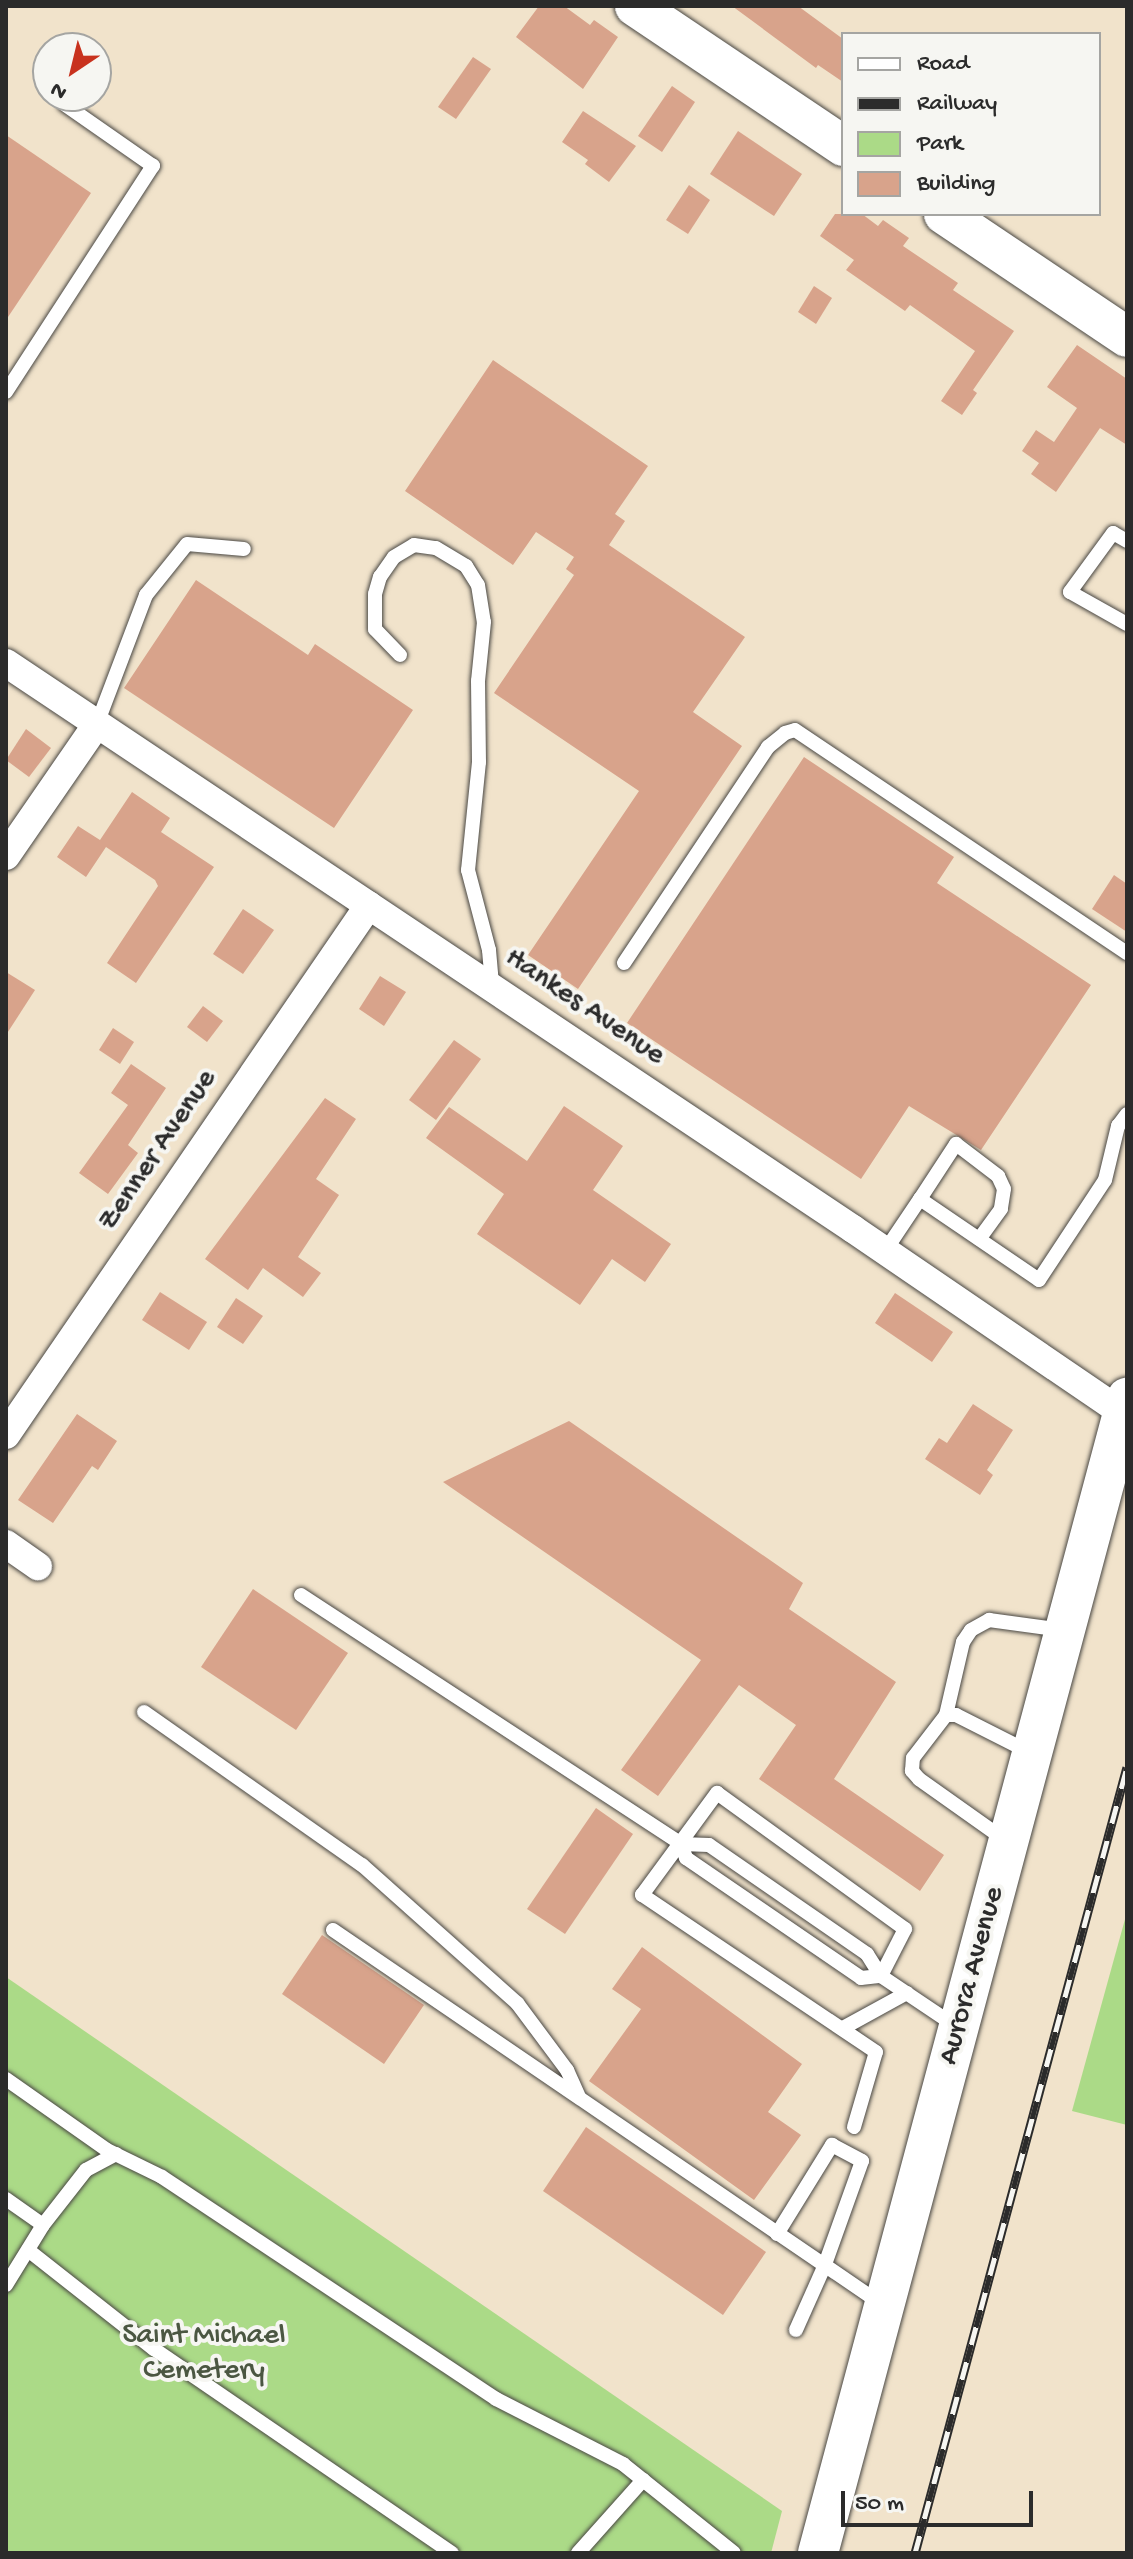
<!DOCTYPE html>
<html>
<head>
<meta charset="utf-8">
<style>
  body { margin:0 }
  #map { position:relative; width:1133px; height:2559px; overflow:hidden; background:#f1e3cb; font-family:"Gochi Hand",sans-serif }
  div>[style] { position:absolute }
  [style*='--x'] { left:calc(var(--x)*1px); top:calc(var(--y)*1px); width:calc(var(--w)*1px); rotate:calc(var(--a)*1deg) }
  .green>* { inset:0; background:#abda87 }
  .building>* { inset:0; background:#d8a38b }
  .roads { filter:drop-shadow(0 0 2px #494743) drop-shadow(0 0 2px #494743) }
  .lane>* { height:14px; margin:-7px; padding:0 7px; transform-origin:7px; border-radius:7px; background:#fff }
  .street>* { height:28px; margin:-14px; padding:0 14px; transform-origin:14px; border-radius:14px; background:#fff }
  .secondary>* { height:40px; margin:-20px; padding:0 20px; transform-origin:20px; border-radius:20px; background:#fff }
  .rail>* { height:9px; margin-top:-4.5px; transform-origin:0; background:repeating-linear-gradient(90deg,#f6f6f2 0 18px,#2b2b2b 0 36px); box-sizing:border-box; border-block:2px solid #2b2b2b }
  span { translate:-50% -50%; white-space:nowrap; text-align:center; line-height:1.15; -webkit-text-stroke:8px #f6f6f2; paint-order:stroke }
  .street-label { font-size:30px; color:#2b2b2b }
  .park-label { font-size:30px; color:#4b5742 }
  .frame { position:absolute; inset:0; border:8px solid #2b2b2b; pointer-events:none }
  .legend { position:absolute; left:841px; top:32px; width:260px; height:184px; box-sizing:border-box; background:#f6f6f2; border:2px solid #a5a5a2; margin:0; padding:10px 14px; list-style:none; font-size:24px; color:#2b2b2b }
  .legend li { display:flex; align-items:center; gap:16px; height:40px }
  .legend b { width:40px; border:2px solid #a5a5a2 }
  .north { position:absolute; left:32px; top:32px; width:80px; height:80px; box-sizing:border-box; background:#f6f6f2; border:2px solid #a5a5a2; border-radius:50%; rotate:215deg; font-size:22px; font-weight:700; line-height:32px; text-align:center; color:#2b2b2b }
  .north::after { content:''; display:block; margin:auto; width:28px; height:36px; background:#c8321e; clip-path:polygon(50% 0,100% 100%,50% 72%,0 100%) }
  .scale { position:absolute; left:841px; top:2491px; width:192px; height:36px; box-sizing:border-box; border:4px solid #2b2b2b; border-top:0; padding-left:10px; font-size:24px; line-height:28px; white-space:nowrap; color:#2b2b2b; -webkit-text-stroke:6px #f6f6f2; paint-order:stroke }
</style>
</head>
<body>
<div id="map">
  <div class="green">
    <div style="clip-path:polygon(1127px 1912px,1127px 2125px,1072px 2111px)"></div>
    <div style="clip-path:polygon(6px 1977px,782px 2511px,771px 2553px,6px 2553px)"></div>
  </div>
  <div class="building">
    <div style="clip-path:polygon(539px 6px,564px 6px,590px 25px,594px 20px,618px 37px,583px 89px,516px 37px)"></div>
    <div style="clip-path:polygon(732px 6px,798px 6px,843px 39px,843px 82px,818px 65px,816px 68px)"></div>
    <div style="clip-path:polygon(473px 57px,491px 69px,456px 119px,438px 107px)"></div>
    <div style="clip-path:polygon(672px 86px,695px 102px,662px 152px,638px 136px)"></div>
    <div style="clip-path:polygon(583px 111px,636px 146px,609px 182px,585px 164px,588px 160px,562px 142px)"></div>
    <div style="clip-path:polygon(738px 131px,802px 174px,774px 216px,710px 174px)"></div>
    <div style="clip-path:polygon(6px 135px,91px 193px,6px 320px)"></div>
    <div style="clip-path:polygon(689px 185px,710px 200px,688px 234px,666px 220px)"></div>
    <div style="clip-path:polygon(835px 214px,862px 214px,878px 226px,883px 220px,909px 238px,903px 246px,958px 283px,953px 290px,1014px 331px,973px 390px,977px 393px,962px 415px,941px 401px,975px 351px,910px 305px,905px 311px,846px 270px,854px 260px,820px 236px)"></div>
    <div style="clip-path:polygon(814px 286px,832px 298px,816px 324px,798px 312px)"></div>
    <div style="clip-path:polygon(1077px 345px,1127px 379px,1127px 445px,1100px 428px,1056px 492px,1031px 474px,1039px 463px,1022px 451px,1036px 430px,1054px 442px,1077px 408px,1047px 387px)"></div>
    <div style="clip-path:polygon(493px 360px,648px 466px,615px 514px,625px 521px,609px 545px,745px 637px,693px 712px,742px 746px,578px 989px,528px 955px,639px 791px,494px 693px,574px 575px,566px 569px,574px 557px,536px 532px,513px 565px,405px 491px)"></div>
    <div style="clip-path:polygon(196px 580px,308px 655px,315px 644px,413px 710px,334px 828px,124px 688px)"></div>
    <div style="clip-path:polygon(26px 729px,51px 748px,29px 777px,6px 760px)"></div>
    <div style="clip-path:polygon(804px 757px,954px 857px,937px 883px,1091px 985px,981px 1150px,909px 1106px,861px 1179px,627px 1023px)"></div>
    <div style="clip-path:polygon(132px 792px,170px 818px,161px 832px,214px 867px,136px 983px,107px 963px,158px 886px,155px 880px,106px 847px,86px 877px,57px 857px,78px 826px,100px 840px)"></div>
    <div style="clip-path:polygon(1114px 875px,1127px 884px,1127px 932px,1092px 909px)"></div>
    <div style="clip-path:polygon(243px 909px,274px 930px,243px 974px,213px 954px)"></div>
    <div style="clip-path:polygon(6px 972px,35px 990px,6px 1035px)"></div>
    <div style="clip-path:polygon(380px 976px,406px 992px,384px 1026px,359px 1009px)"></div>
    <div style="clip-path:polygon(203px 1006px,223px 1021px,207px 1042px,187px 1027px)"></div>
    <div style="clip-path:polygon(113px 1028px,134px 1042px,120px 1064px,99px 1050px)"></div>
    <div style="clip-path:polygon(454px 1040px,481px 1059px,436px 1120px,409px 1100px)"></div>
    <div style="clip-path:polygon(131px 1064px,166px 1088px,128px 1145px,138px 1153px,108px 1194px,79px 1173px,128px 1105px,111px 1093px)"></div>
    <div style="clip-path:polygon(325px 1098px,356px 1119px,316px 1179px,339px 1195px,298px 1257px,321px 1273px,303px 1297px,263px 1268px,248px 1290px,205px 1259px)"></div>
    <div style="clip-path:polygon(564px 1106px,623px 1146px,593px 1190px,671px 1244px,645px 1282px,612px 1259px,580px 1305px,477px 1234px,504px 1194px,426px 1138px,449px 1107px,527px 1161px)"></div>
    <div style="clip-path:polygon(160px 1292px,207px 1322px,189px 1350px,142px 1320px)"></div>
    <div style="clip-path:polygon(895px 1293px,953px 1332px,932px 1362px,875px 1323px)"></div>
    <div style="clip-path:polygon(236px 1298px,263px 1316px,243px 1344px,217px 1327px)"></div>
    <div style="clip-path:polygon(973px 1404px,1013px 1430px,987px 1470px,993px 1475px,980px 1495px,925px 1459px,939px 1438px,947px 1443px)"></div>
    <div style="clip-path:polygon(77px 1414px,117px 1441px,98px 1470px,92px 1466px,53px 1523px,18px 1500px)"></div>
    <div style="clip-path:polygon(569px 1421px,803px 1583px,789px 1609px,896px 1682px,834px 1779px,944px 1855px,920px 1891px,759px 1779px,796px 1725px,739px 1685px,658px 1796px,621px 1770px,701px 1660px,443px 1482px)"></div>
    <div style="clip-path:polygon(253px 1589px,348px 1653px,296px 1730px,201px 1667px)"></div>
    <div style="clip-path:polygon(596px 1808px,633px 1834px,565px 1934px,527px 1909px)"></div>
    <div style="clip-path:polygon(322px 1935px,424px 2005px,384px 2064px,282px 1994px)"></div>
    <div style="clip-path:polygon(642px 1947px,802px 2064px,768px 2112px,801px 2135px,754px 2200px,589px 2081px,641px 2009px,612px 1989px)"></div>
    <div style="clip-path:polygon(586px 2127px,766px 2252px,723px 2315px,543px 2191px)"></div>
  </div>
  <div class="roads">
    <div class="lane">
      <div style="--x:6;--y:392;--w:270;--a:-57"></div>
      <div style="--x:153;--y:166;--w:108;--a:-145.1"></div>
      <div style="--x:1127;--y:541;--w:16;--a:-150"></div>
      <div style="--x:1113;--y:533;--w:73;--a:126.1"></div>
      <div style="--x:1070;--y:592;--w:65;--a:29.3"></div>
      <div style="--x:400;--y:655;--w:36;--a:-134"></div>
      <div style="--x:375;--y:629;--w:35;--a:-90"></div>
      <div style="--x:375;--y:594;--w:18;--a:-74"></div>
      <div style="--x:380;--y:577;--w:24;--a:-55"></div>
      <div style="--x:394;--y:557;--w:23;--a:-31"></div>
      <div style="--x:414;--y:545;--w:22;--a:8"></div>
      <div style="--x:436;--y:548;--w:35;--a:31"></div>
      <div style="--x:466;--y:566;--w:22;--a:58"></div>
      <div style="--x:478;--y:585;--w:37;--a:81"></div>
      <div style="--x:484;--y:622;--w:59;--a:95.8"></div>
      <div style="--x:478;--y:681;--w:81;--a:89.3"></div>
      <div style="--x:479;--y:762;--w:109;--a:95.8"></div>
      <div style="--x:468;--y:870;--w:83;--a:75.3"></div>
      <div style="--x:489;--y:950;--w:37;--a:85"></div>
      <div style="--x:97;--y:724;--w:138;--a:-69.2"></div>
      <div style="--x:146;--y:595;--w:65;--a:-51.2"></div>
      <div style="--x:187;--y:544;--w:57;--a:5"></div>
      <div style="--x:624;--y:963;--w:260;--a:-56.3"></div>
      <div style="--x:768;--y:747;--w:22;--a:-39"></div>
      <div style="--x:785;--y:733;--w:10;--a:-17"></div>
      <div style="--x:795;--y:730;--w:400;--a:33.9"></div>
      <div style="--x:920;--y:1199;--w:66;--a:-56.8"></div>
      <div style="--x:956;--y:1144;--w:53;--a:37.3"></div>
      <div style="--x:998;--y:1176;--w:14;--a:65"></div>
      <div style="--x:1004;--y:1189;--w:20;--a:99"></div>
      <div style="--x:1001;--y:1209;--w:37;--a:126"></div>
      <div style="--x:885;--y:1251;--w:63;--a:-56.1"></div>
      <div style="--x:920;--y:1199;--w:144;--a:34.2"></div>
      <div style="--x:1039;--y:1280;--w:120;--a:-56.6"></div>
      <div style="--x:1105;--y:1180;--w:56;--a:-76.5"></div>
      <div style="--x:1118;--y:1126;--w:15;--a:-53"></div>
      <div style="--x:301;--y:1595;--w:454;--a:33.2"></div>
      <div style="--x:681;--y:1844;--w:28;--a:2"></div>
      <div style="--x:709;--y:1845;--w:192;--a:34.6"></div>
      <div style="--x:867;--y:1954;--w:26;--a:58"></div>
      <div style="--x:881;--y:1976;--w:92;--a:33.9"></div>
      <div style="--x:144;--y:1712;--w:266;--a:35.1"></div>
      <div style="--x:362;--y:1865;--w:208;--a:41.7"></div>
      <div style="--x:517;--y:2003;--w:84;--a:53.3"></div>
      <div style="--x:567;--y:2070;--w:30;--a:66"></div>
      <div style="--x:946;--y:1715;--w:10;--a:0"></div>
      <div style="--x:956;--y:1715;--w:82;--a:26.9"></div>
      <div style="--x:1005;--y:1840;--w:105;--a:-144.7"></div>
      <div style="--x:919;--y:1779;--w:11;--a:-131"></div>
      <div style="--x:912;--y:1771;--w:13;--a:-86"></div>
      <div style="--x:913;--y:1758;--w:54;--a:-52.5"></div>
      <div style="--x:946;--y:1715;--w:75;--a:-76.9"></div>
      <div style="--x:963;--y:1642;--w:14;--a:-56"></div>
      <div style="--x:971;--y:1630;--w:21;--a:-29"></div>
      <div style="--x:989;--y:1620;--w:74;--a:7.8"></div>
      <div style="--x:681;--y:1844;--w:15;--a:70"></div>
      <div style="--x:686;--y:1858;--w:212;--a:34.4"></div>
      <div style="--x:861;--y:1978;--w:20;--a:-6"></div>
      <div style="--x:333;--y:1930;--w:662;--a:34.29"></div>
      <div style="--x:843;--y:2028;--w:73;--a:-28.7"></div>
      <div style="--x:6;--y:2079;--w:123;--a:35.1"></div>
      <div style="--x:107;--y:2150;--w:61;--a:26.1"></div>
      <div style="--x:162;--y:2177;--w:401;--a:33.6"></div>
      <div style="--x:496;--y:2399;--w:143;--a:27.1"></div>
      <div style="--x:623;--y:2464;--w:142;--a:38.7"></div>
      <div style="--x:854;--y:2127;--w:78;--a:-73.7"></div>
      <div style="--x:876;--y:2052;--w:282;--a:-146.1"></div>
      <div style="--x:642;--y:1895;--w:127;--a:-53.7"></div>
      <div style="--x:717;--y:1793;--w:232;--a:35.9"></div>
      <div style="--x:905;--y:1929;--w:53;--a:117.1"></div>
      <div style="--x:6;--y:2199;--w:45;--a:35.1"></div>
      <div style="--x:777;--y:2234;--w:105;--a:-58.3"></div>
      <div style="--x:832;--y:2145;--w:34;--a:28"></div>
      <div style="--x:862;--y:2161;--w:113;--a:109.7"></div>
      <div style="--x:824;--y:2267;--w:69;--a:114"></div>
      <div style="--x:28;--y:2250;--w:160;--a:38.2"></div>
      <div style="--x:154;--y:2349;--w:361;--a:34.4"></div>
      <div style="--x:6;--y:2285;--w:70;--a:-58.3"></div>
      <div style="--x:43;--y:2225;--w:70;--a:-52"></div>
      <div style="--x:86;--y:2170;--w:34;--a:-28"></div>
      <div style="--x:578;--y:2553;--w:98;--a:-48.3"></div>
    </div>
    <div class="street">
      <div style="--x:6;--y:663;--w:1019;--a:33.75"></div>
      <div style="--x:853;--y:1229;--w:327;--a:34.3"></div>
      <div style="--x:6;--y:856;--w:160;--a:-55.4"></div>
      <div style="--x:6;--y:1435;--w:642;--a:-55.59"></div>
      <div style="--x:6;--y:1544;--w:39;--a:35"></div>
    </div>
    <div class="secondary">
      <div style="--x:635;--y:6;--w:251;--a:33.9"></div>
      <div style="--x:944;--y:214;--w:220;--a:33.9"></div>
      <div style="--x:818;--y:2553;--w:1196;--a:-75.02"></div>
    </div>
  </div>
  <div class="rail">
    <div style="--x:915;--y:2553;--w:814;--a:-74.91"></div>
  </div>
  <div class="street-label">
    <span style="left:584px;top:1008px;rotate:34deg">Hankes Avenue</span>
    <span style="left:159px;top:1151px;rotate:-56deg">Zenner Avenue</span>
    <span style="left:973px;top:1976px;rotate:-75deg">Aurora Avenue</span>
  </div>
  <div class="park-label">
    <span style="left:204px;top:2354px">Saint Michael<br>Cemetery</span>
  </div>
  <div class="frame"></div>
  <ul class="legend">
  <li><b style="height:10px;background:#fff"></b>Road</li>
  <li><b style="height:10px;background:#2b2b2b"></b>Railway</li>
  <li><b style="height:22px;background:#abda87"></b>Park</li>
  <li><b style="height:22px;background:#d8a38b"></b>Building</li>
  </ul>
  <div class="north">N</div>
  <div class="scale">50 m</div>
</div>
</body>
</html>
